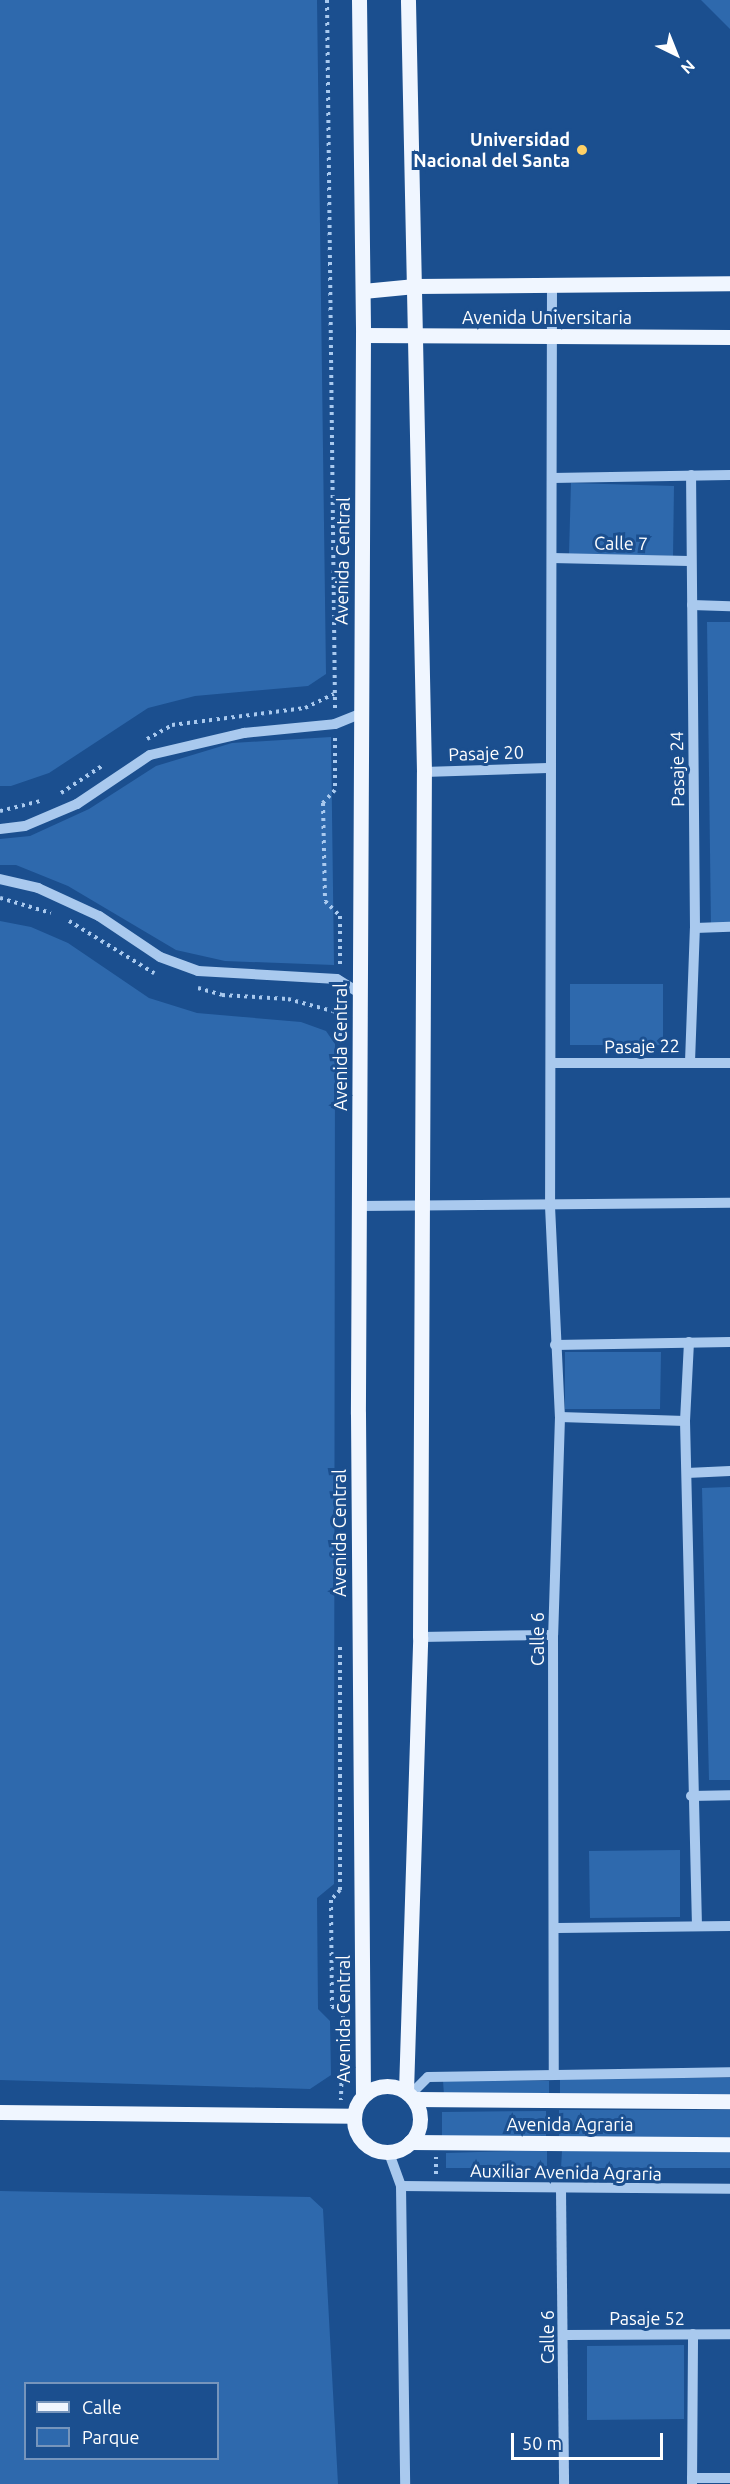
<!DOCTYPE html>
<html>
<head>
<meta charset="utf-8">
<style>
  body { margin:0 }
  #map { position:relative; width:730px; height:2484px; overflow:hidden; background:#1b4f8f; font-family:Ubuntu,sans-serif }
  div>[style] { position:absolute }
  [style*='--x'] { left:calc(var(--x)*1px); top:calc(var(--y)*1px); width:calc(var(--w)*1px); rotate:calc(var(--a)*1deg) }
  .green>* { inset:0; background:#2e69ad }
  .path>* { height:4px; margin-top:-2px; transform-origin:0; background:repeating-linear-gradient(90deg,#a9c9ee 0 3px,transparent 0 7.5px) }
  .minor>* { height:10px; margin:-5px; padding:0 5px; transform-origin:5px; border-radius:5px; background:#a9c9ee }
  .major>* { height:15px; margin:-7.5px; padding:0 7.5px; transform-origin:7.5px; border-radius:7.5px; background:#f0f6ff }
  .major>.ring { margin:-7.5px; padding:0; box-sizing:content-box; background:none; border:15px solid #f0f6ff; border-radius:50% }
  .dots>* { width:16px; height:16px; translate:-50% -50%; box-sizing:border-box; border:3px solid #1b4f8f; border-radius:50% }
  span { translate:-50% -50%; white-space:nowrap; text-align:center; line-height:1.15; -webkit-text-stroke:6px #1b4f8f; paint-order:stroke }
  .poi-label { font-size:18px; color:#fff; font-weight:700 }
  .right { translate:-100% -50%; text-align:right }
  .street-label { font-size:18px; color:#fff }
  .legend { position:absolute; left:24px; top:2382px; width:195px; height:78px; box-sizing:border-box; background:#1b4f8f; border:2px solid #7695bc; margin:0; padding:8px 10px; list-style:none; font-size:18px; color:#fff }
  .legend li { display:flex; align-items:center; gap:12px; height:30px }
  .legend b { width:30px; border:2px solid #7695bc }
  .north { position:absolute; left:646px; top:24px; width:60px; height:60px; -webkit-text-stroke:4px #1b4f8f; paint-order:stroke; rotate:137deg; font-size:16px; font-weight:700; line-height:24px; text-align:center; color:#fff }
  .north::after { content:''; display:block; margin:auto; width:21px; height:27px; background:#fff; clip-path:polygon(50% 0,100% 100%,50% 72%,0 100%) }
  .scale { position:absolute; left:511px; top:2433px; width:152px; height:27px; box-sizing:border-box; border:3px solid #fff; border-top:0; padding-left:8px; font-size:18px; line-height:21px; white-space:nowrap; color:#fff; -webkit-text-stroke:4px #1b4f8f; paint-order:stroke }
</style>
</head>
<body>
<div id="map">
  <div class="green">
    <div style="clip-path:polygon(0 0,317px 0,326px 674px,308px 686px,195px 696px,148px 708px,49px 773px,11px 786px,0 786px)"></div>
    <div style="clip-path:polygon(701px 0,730px 0,730px 29px)"></div>
    <div style="clip-path:polygon(571px 483px,674px 486px,673px 556px,569px 554px)"></div>
    <div style="clip-path:polygon(707px 622px,730px 622px,730px 926px,711px 927px)"></div>
    <div style="clip-path:polygon(331px 737px,334px 965px,225px 961px,176px 950px,68px 886px,16px 865px,0 865px,0 839px,30px 836px,89px 809px,156px 766px,232px 743px)"></div>
    <div style="clip-path:polygon(0 921px,31px 927px,68px 943px,149px 998px,197px 1013px,301px 1022px,326px 1031px,335px 1044px,334px 1884px,317px 1898px,318px 2009px,330px 2021px,331px 2075px,310px 2089px,0 2080px)"></div>
    <div style="clip-path:polygon(570px 984px,663px 984px,663px 1045px,570px 1045px)"></div>
    <div style="clip-path:polygon(565px 1352px,661px 1352px,660px 1409px,565px 1409px)"></div>
    <div style="clip-path:polygon(730px 1487px,730px 1780px,709px 1780px,702px 1488px)"></div>
    <div style="clip-path:polygon(680px 1850px,680px 1917px,590px 1918px,589px 1851px)"></div>
    <div style="clip-path:polygon(560px 2078px,730px 2078px,730px 2099px,560px 2099px)"></div>
    <div style="clip-path:polygon(443px 2080px,549px 2081px,549px 2098px,444px 2096px)"></div>
    <div style="clip-path:polygon(559px 2110px,730px 2110px,730px 2141px,559px 2142px)"></div>
    <div style="clip-path:polygon(546px 2111px,546px 2140px,442px 2138px,442px 2112px)"></div>
    <div style="clip-path:polygon(547px 2150px,547px 2168px,446px 2168px,446px 2153px)"></div>
    <div style="clip-path:polygon(562px 2151px,730px 2151px,730px 2168px,561px 2168px)"></div>
    <div style="clip-path:polygon(evenodd,0 2191px,310px 2197px,323px 2209px,338px 2484px,0 2484px,0 2191px,26px 2384px,218px 2384px,218px 2458px,26px 2458px,26px 2384px)"></div>
    <div style="clip-path:polygon(684px 2345px,684px 2419px,587px 2420px,587px 2346px)"></div>
  </div>
  <div class="path">
    <div style="--x:327;--y:0;--w:709;--a:89.35"></div>
    <div style="--x:335;--y:738;--w:52;--a:90"></div>
    <div style="--x:335;--y:790;--w:18;--a:133"></div>
    <div style="--x:323;--y:803;--w:98;--a:88.8"></div>
    <div style="--x:325;--y:901;--w:21;--a:45"></div>
    <div style="--x:340;--y:916;--w:49;--a:90"></div>
    <div style="--x:147;--y:739;--w:29;--a:-29"></div>
    <div style="--x:172;--y:725;--w:134;--a:-7.3"></div>
    <div style="--x:305;--y:708;--w:32;--a:-26"></div>
    <div style="--x:61;--y:793;--w:49;--a:-33.4"></div>
    <div style="--x:0;--y:811;--w:41;--a:-14"></div>
    <div style="--x:0;--y:898;--w:53;--a:16.4"></div>
    <div style="--x:69;--y:921;--w:100;--a:31.5"></div>
    <div style="--x:198;--y:988;--w:25;--a:16"></div>
    <div style="--x:222;--y:995;--w:66;--a:3.5"></div>
    <div style="--x:288;--y:999;--w:54;--a:15.1"></div>
    <div style="--x:340;--y:996;--w:113;--a:90"></div>
    <div style="--x:340;--y:1647;--w:243;--a:90"></div>
    <div style="--x:340;--y:1890;--w:13;--a:132"></div>
    <div style="--x:331;--y:1900;--w:106;--a:89.5"></div>
    <div style="--x:332;--y:2006;--w:15;--a:42"></div>
    <div style="--x:343;--y:2016;--w:84;--a:91.4"></div>
    <div style="--x:436;--y:2174;--w:17;--a:-90"></div>
  </div>
  <div class="minor">
    <div style="--x:552;--y:284;--w:922;--a:90.12"></div>
    <div style="--x:550;--y:1206;--w:211;--a:87.3"></div>
    <div style="--x:560;--y:1417;--w:218;--a:91.8"></div>
    <div style="--x:553;--y:1635;--w:436;--a:89.9"></div>
    <div style="--x:552;--y:478;--w:178;--a:-1"></div>
    <div style="--x:552;--y:558;--w:137;--a:1.3"></div>
    <div style="--x:692;--y:605;--w:38;--a:2"></div>
    <div style="--x:424;--y:772;--w:124;--a:-1.8"></div>
    <div style="--x:0;--y:829;--w:25;--a:-7"></div>
    <div style="--x:25;--y:826;--w:56;--a:-22.9"></div>
    <div style="--x:77;--y:804;--w:88;--a:-33.9"></div>
    <div style="--x:150;--y:755;--w:97;--a:-13.2"></div>
    <div style="--x:244;--y:733;--w:91;--a:-5.6"></div>
    <div style="--x:335;--y:724;--w:27;--a:-22"></div>
    <div style="--x:0;--y:879;--w:39;--a:13"></div>
    <div style="--x:38;--y:888;--w:67;--a:24.7"></div>
    <div style="--x:99;--y:916;--w:73;--a:33.9"></div>
    <div style="--x:160;--y:957;--w:40;--a:20.2"></div>
    <div style="--x:198;--y:971;--w:139;--a:3.3"></div>
    <div style="--x:337;--y:979;--w:26;--a:32"></div>
    <div style="--x:695;--y:928;--w:35;--a:-2"></div>
    <div style="--x:690;--y:1062;--w:134;--a:-87.9"></div>
    <div style="--x:695;--y:928;--w:453;--a:-90.5"></div>
    <div style="--x:554;--y:1063;--w:176;--a:0"></div>
    <div style="--x:359;--y:1206;--w:371;--a:-0.5"></div>
    <div style="--x:689;--y:1342;--w:79;--a:92.9"></div>
    <div style="--x:685;--y:1421;--w:505;--a:88.64"></div>
    <div style="--x:555;--y:1345;--w:175;--a:-1"></div>
    <div style="--x:560;--y:1417;--w:125;--a:1.8"></div>
    <div style="--x:687;--y:1473;--w:43;--a:-2.7"></div>
    <div style="--x:420;--y:1637;--w:133;--a:-0.9"></div>
    <div style="--x:691;--y:1796;--w:39;--a:-1"></div>
    <div style="--x:557;--y:1928;--w:173;--a:-0.7"></div>
    <div style="--x:410;--y:2095;--w:25;--a:-45"></div>
    <div style="--x:428;--y:2077;--w:302;--a:-0.9"></div>
    <div style="--x:389;--y:2153;--w:35;--a:70"></div>
    <div style="--x:401;--y:2186;--w:298;--a:89.2"></div>
    <div style="--x:401;--y:2186;--w:329;--a:0.5"></div>
    <div style="--x:561;--y:2190;--w:294;--a:89.4"></div>
    <div style="--x:564;--y:2335;--w:166;--a:-0.3"></div>
    <div style="--x:692;--y:2478;--w:38;--a:0"></div>
    <div style="--x:692;--y:2484;--w:150;--a:-89.6"></div>
  </div>
  <div class="major">
    <div style="--x:359;--y:0;--w:335;--a:89.3"></div>
    <div style="--x:363;--y:335;--w:1079;--a:90.27"></div>
    <div style="--x:358;--y:1414;--w:680;--a:89.58"></div>
    <div style="--x:363;--y:291;--w:52;--a:-5.5"></div>
    <div style="--x:415;--y:286;--w:315;--a:-0.5"></div>
    <div style="--x:363;--y:335;--w:367;--a:0.3"></div>
    <div class="ring" style="left:354px;top:2086px;width:51px;height:51px"></div>
    <div style="--x:406;--y:2091;--w:454;--a:-88.2"></div>
    <div style="--x:420;--y:1637;--w:865;--a:-89.74"></div>
    <div style="--x:424;--y:772;--w:772;--a:-91.19"></div>
    <div style="--x:414;--y:2099;--w:316;--a:0.4"></div>
    <div style="--x:0;--y:2112;--w:353;--a:0.6"></div>
    <div style="--x:410;--y:2142;--w:320;--a:0.4"></div>
  </div>
  <div class="dots">
    <div style="left:582px;top:150px;background:#ffd166"></div>
  </div>
  <div class="poi-label">
    <span class="right" style="left:570px;top:150px">Universidad<br>Nacional del Santa</span>
  </div>
  <div class="street-label">
    <span style="left:547px;top:317px">Avenida Universitaria</span>
    <span style="left:621px;top:543px;rotate:1deg">Calle 7</span>
    <span style="left:342px;top:561px;rotate:-89deg">Avenida Central</span>
    <span style="left:486px;top:753px;rotate:-2deg">Pasaje 20</span>
    <span style="left:677px;top:769px;rotate:-91deg">Pasaje 24</span>
    <span style="left:642px;top:1046px;rotate:-1deg">Pasaje 22</span>
    <span style="left:340px;top:1047px;rotate:-90deg">Avenida Central</span>
    <span style="left:339px;top:1533px;rotate:-90deg">Avenida Central</span>
    <span style="left:537px;top:1639px;rotate:-90deg">Calle 6</span>
    <span style="left:343px;top:2019px;rotate:-90deg">Avenida Central</span>
    <span style="left:570px;top:2124px">Avenida Agraria</span>
    <span style="left:566px;top:2172px;rotate:1deg">Auxiliar Avenida Agraria</span>
    <span style="left:647px;top:2318px">Pasaje 52</span>
    <span style="left:547px;top:2337px;rotate:-90deg">Calle 6</span>
  </div>
  <ul class="legend">
  <li><b style="height:8px;background:#f0f6ff"></b>Calle</li>
  <li><b style="height:16px;background:#2e69ad"></b>Parque</li>
  </ul>
  <div class="north">N</div>
  <div class="scale">50 m</div>
</div>
</body>
</html>
